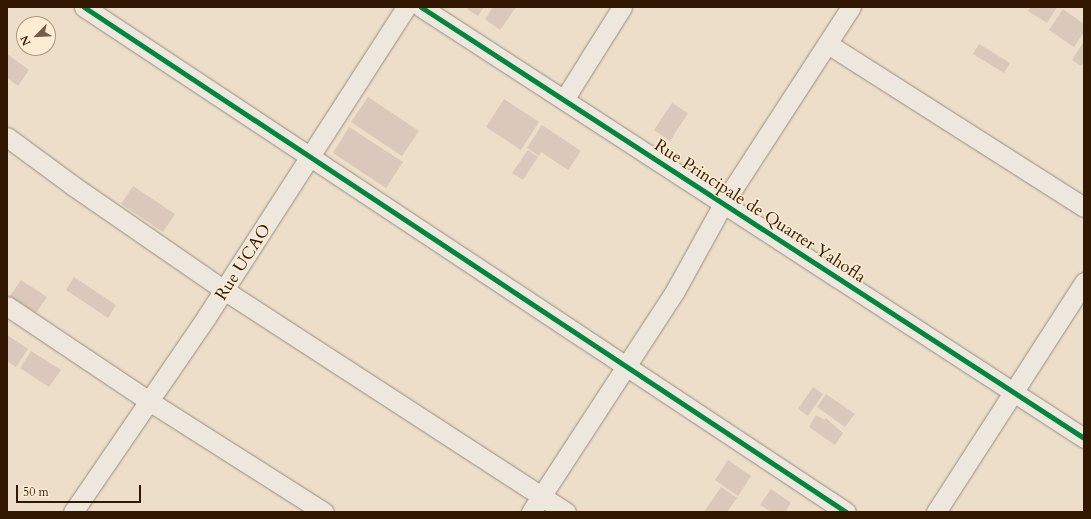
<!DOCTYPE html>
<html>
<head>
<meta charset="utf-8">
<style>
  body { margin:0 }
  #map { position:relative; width:1091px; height:519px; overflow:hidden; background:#ecdec9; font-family:Cardo,serif }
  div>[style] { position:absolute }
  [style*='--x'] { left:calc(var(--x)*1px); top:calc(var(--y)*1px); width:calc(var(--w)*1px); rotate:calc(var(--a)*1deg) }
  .building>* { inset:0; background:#dac8bb }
  .roads { filter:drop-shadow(0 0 1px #988d7e) drop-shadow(0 0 1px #988d7e) }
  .minor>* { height:19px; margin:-9.5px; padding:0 9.5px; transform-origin:9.5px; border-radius:9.5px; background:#eee7dd }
  .cycleway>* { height:5px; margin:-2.5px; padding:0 2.5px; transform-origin:2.5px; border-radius:2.5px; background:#00873e }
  span { translate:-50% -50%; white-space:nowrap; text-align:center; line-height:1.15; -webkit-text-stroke:3px #fcecd2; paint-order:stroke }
  .street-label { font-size:17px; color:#331801 }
  .frame { position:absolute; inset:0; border:8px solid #331801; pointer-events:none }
  .north { position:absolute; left:16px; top:16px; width:40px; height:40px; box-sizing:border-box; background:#fcecd2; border:1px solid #ac977e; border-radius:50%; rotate:246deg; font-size:11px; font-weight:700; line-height:16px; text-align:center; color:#331801 }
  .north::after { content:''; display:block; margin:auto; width:14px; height:18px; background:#745d47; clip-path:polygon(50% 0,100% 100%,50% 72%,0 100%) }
  .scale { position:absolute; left:16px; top:485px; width:125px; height:18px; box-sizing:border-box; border:2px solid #331801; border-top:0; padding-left:5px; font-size:12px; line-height:14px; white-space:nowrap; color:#331801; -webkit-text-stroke:3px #fcecd2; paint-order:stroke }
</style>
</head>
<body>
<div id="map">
  <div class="building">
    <div style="clip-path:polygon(468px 7px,484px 7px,478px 16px,467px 9px)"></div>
    <div style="clip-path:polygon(493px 7px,516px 7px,500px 30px,485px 19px)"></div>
    <div style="clip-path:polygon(1031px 7px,1057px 7px,1047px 23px,1028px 11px)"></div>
    <div style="clip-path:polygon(1063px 9px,1084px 24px,1084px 32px,1074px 47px,1049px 30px)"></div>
    <div style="clip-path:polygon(1084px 41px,1084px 62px,1081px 66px,1072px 60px)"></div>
    <div style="clip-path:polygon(979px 44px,1010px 63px,1004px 73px,973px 54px)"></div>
    <div style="clip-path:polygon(7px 54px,29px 70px,18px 86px,7px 78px)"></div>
    <div style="clip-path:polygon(368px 97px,419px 131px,402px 156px,351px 122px)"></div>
    <div style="clip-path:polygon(504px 99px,539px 122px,521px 150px,486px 127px)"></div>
    <div style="clip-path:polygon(672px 103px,688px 113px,670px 141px,654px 130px)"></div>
    <div style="clip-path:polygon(542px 125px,581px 151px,568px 170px,541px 152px,539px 156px,527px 148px)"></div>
    <div style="clip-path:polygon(349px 127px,403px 162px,386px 188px,333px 153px)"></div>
    <div style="clip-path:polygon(528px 150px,538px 157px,523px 180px,512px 173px)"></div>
    <div style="clip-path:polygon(133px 186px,175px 214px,163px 232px,121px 204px)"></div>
    <div style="clip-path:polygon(74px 277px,116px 305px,108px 318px,66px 290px)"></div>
    <div style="clip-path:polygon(21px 280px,47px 297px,36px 313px,10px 296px)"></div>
    <div style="clip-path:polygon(7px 335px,28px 349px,16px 367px,7px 361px)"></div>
    <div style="clip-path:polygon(31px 351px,61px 370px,49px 387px,20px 368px)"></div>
    <div style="clip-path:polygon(813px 387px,823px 394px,808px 416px,798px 409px)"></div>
    <div style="clip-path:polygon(826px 394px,855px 414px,845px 427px,817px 407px)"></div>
    <div style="clip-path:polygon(816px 415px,824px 420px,826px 418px,843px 433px,835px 445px,809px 427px)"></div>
    <div style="clip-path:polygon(728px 460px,751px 476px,738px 496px,715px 480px)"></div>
    <div style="clip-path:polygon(721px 487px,737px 498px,727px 512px,704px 512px)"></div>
    <div style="clip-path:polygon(771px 489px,791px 503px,785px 512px,771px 512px,760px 505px)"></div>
  </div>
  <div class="roads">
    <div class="minor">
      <div style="--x:84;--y:7;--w:914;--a:33.53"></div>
      <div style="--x:421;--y:7;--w:791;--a:33.03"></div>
      <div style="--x:828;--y:44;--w:303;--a:32.5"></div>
      <div style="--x:565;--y:98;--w:107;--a:-57.9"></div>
      <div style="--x:7;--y:137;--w:81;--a:36.4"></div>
      <div style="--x:72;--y:185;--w:185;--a:34.6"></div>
      <div style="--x:224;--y:290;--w:408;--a:33"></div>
      <div style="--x:7;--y:306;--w:171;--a:33.8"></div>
      <div style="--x:149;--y:401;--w:207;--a:32.4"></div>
      <div style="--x:73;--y:512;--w:237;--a:-55.6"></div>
      <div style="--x:207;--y:316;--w:368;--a:-57.2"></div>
      <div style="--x:531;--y:512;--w:264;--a:-56.9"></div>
      <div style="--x:675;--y:291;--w:99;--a:-61.1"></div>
      <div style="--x:723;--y:204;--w:235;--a:-57"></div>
      <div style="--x:936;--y:512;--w:274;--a:-57.2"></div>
    </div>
  </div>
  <div class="cycleway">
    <div style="--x:84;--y:7;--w:914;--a:33.53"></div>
    <div style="--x:421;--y:7;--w:791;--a:33.03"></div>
  </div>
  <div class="street-label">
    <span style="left:760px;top:211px;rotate:33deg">Rue Principale de Quarter Yahofla</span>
    <span style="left:243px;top:262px;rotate:-57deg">Rue UCAO</span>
  </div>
  <div class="frame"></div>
  <div class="north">N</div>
  <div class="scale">50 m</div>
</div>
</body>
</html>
